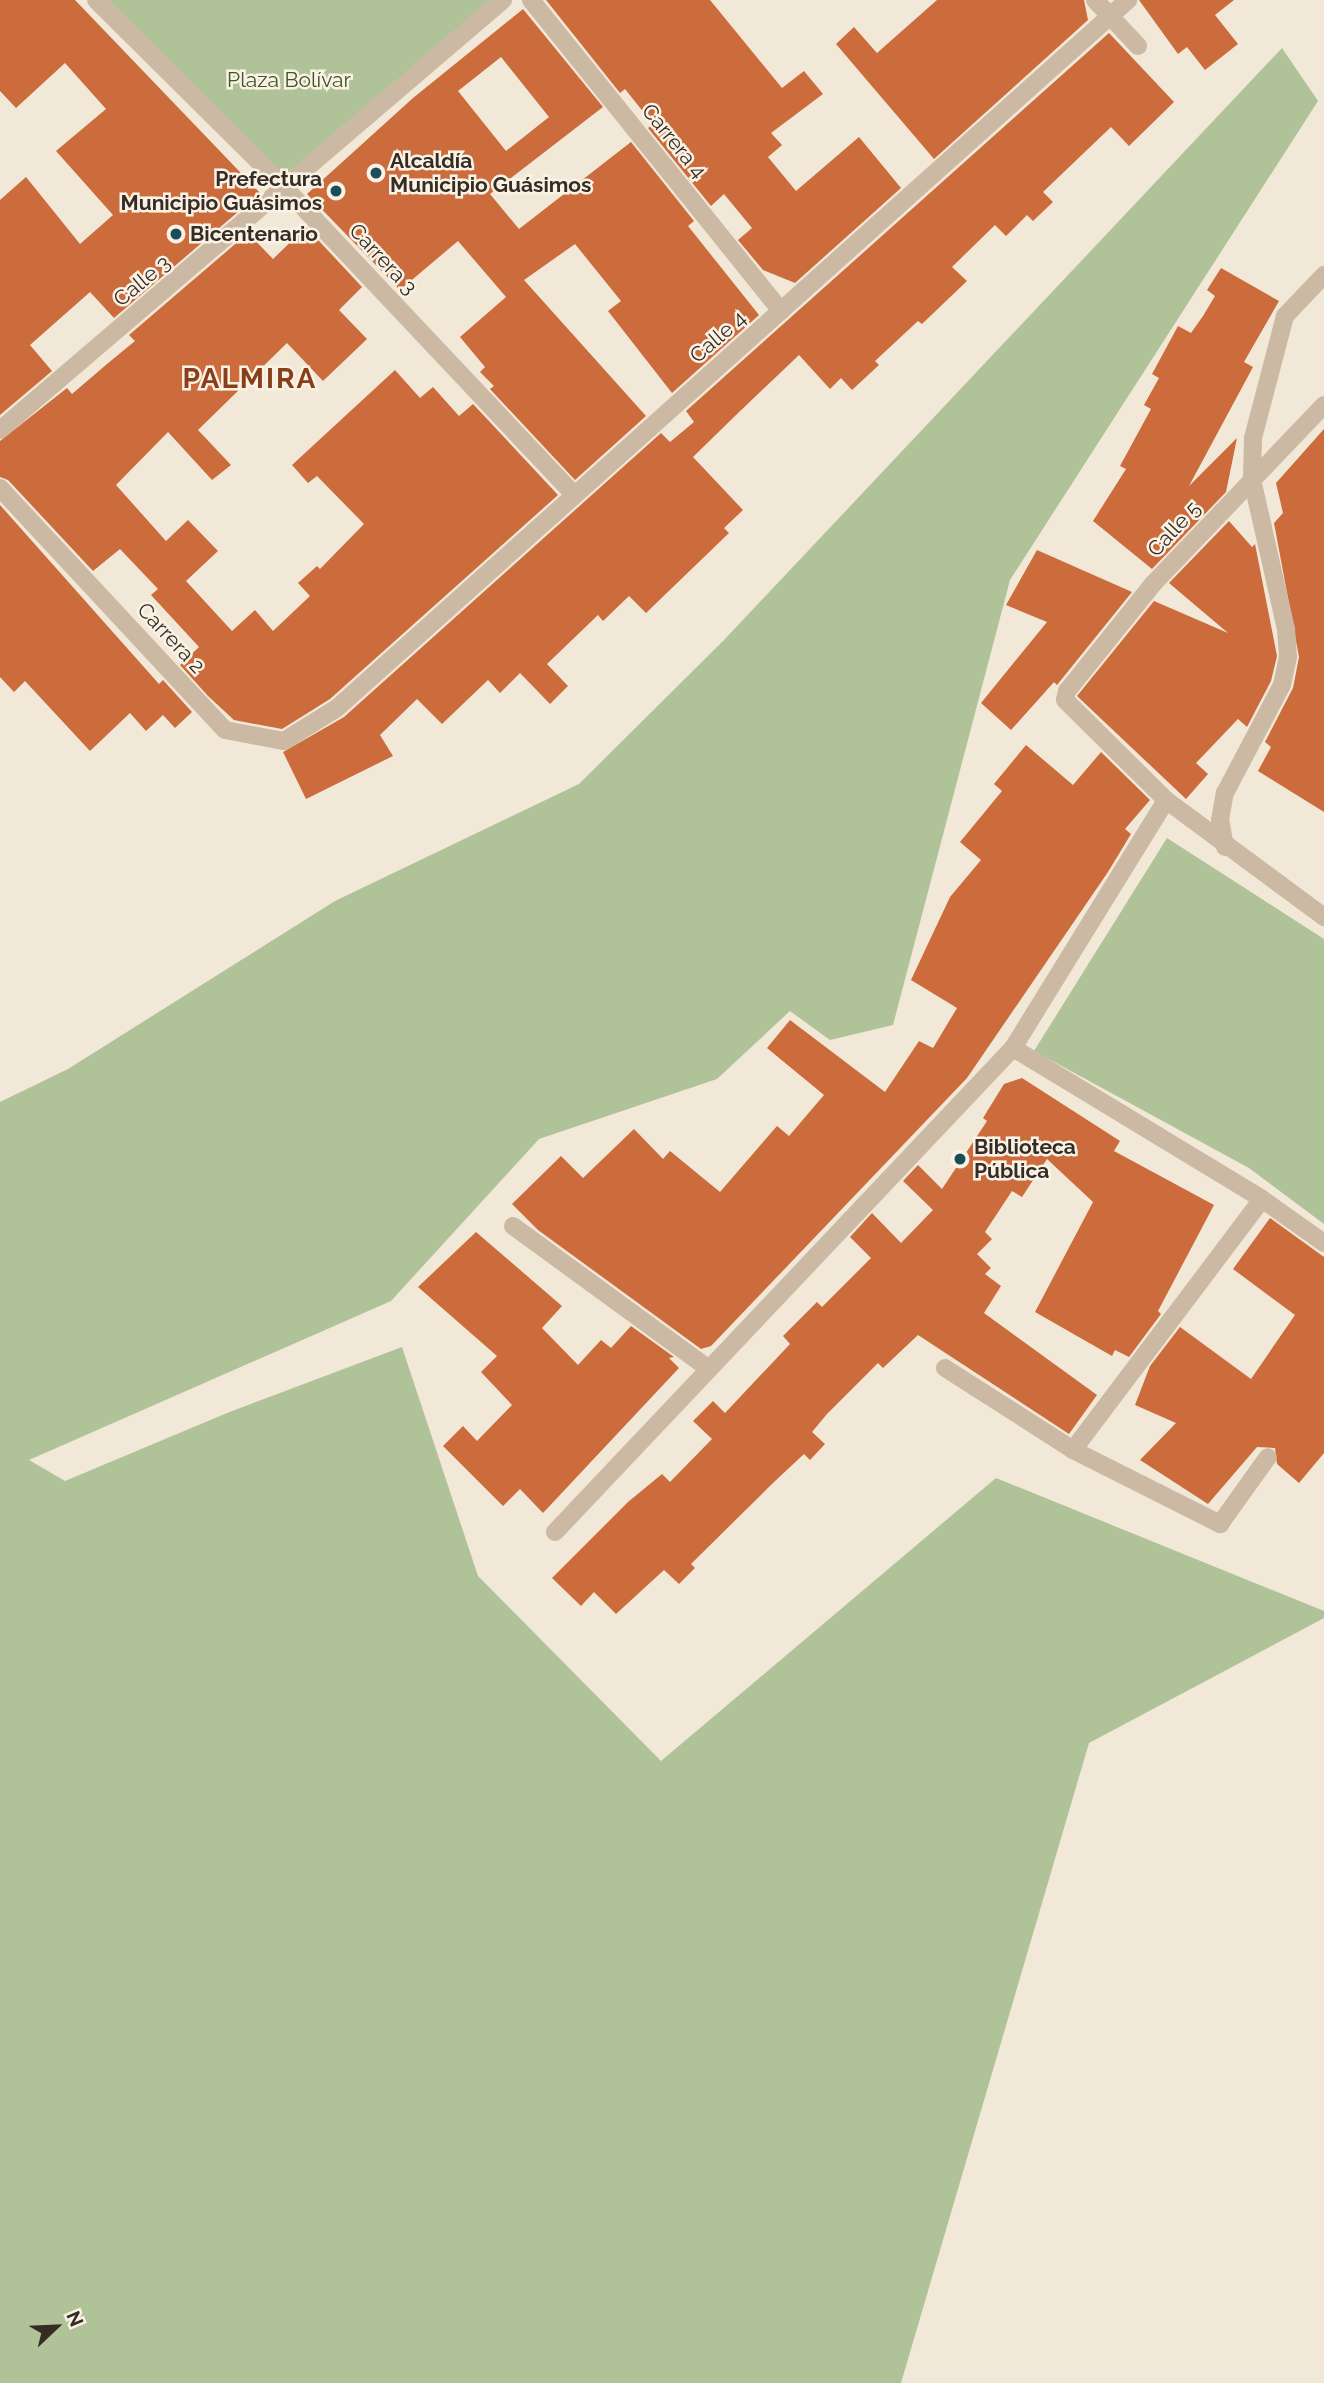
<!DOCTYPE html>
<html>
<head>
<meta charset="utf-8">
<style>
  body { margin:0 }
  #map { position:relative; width:1324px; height:2383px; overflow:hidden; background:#f2e8d8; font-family:Raleway,sans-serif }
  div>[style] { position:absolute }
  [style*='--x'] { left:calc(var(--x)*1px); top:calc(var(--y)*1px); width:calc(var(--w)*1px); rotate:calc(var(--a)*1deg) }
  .green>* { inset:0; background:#b0c297 }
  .building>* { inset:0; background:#cc6b3c }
  .minor>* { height:18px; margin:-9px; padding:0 9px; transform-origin:9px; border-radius:9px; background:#cbb9a3 }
  .dots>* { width:19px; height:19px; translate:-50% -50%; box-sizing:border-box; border:4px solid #faf2e4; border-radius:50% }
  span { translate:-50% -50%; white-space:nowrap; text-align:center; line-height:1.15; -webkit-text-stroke:5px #faf2e4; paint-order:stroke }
  .park-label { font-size:21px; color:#415528 }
  .street-label { font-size:21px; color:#352c26 }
  .poi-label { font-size:21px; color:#352c26; font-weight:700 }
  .left { translate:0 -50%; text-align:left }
  .right { translate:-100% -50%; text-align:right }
  .district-label { font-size:28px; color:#883e1b; font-weight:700; letter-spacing:2px }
  .north { position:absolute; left:21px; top:2292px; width:70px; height:70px; -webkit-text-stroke:5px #faf2e4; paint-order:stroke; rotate:67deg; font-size:19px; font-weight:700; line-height:28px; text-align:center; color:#352c26 }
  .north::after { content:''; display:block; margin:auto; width:24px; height:32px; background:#352c26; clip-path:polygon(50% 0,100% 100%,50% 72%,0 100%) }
</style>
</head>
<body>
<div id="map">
  <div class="green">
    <div style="clip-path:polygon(96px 0,503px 0,286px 189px)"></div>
    <div style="clip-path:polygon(1282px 48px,1318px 101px,1010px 580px,893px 1025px,830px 1040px,790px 1011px,717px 1079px,539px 1139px,391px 1301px,29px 1460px,65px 1481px,227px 1413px,402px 1347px,478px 1576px,661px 1761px,996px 1478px,1324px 1611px,1324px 1618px,1089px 1743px,901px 2383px,0 2383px,0 1102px,68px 1069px,335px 901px,579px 784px,724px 640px)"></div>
    <div style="clip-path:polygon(1167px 838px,1324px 939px,1324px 1224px,1249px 1168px,1034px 1051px)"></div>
  </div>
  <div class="building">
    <div style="clip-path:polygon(0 0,75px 0,260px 193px,114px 318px,90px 292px,30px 345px,52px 371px,0 415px,0 200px,26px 177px,80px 244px,113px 215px,56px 151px,106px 109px,65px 63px,16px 108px,0 91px)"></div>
    <div style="clip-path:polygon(546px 0,710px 0,782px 88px,804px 71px,823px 94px,771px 133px,782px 145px,768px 157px,796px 191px,859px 137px,901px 188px,795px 283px,763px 270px,738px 240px,752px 228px,724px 194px,711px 206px,648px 128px,653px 124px,625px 89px,620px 93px)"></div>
    <div style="clip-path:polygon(937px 0,1084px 0,1088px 20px,934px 159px,836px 44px,854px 27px,877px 53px)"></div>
    <div style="clip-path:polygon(1139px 0,1234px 0,1215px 15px,1238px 44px,1205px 70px,1187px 47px,1178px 54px)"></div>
    <div style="clip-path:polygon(evenodd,523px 9px,603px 107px,490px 194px,519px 229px,631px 142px,694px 221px,688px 226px,759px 315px,672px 393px,608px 311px,621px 301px,575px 244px,524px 280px,646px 416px,575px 480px,490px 389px,494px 386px,480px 372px,485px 367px,460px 337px,506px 297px,458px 241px,400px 290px,307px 194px,413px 98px,523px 9px,501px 57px,549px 117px,506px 151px,458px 91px,501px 57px)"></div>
    <div style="clip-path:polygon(1109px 33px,1174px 102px,1129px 146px,1111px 127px,1043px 192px,1053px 202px,1033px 221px,1027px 215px,1006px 236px,995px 225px,952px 267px,967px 281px,922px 324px,918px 321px,875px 361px,879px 365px,852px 390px,841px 378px,830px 389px,799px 355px,736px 415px,693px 457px,743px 510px,724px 528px,729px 533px,646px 613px,629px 596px,603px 621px,598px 615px,547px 664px,568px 686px,550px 704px,520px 673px,500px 693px,488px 680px,442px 724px,417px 699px,380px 735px,393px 756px,306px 799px,283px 752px,344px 717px,661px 433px,670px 442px,694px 422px,686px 411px)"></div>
    <div style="clip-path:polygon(306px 227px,362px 287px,339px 310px,367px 339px,323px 381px,287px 343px,198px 430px,231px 465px,212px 480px,168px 432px,116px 485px,166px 541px,188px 520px,218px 551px,186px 581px,232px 631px,255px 610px,273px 631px,310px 596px,298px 583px,317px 566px,320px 569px,364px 524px,317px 476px,308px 483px,292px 465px,395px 370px,420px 398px,433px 387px,459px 416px,473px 404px,558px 495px,330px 699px,282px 729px,234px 720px,208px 696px,180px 665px,199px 647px,151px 595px,158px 589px,120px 549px,93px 571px,8px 480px,0 477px,0 441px,67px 388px,72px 394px,107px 364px,135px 341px,129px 335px,248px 233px,273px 259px)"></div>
    <div style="clip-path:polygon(1221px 268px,1279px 301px,1244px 362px,1253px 367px,1189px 486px,1237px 438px,1226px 492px,1152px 569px,1093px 521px,1126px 469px,1120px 466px,1151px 409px,1144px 405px,1159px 378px,1152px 374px,1178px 326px,1191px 333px,1203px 316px,1215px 296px,1207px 290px)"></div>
    <div style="clip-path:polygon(1324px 429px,1324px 812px,1258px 771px,1271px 747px,1265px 742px,1293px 688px,1299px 657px,1274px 523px,1283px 513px,1276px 483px)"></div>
    <div style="clip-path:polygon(0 505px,159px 684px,163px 680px,192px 712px,175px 728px,163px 715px,146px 731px,130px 713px,90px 751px,25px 681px,14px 692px,0 677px)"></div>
    <div style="clip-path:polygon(1229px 521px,1252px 547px,1255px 544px,1277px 656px,1271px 681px,1247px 727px,1238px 719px,1196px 763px,1208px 774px,1186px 799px,1077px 696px,1154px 601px,1228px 633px,1169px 583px)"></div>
    <div style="clip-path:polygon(1037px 550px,1132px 592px,1057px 685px,1054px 682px,1011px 730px,981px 703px,1047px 622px,1006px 605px)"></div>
    <div style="clip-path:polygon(1026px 745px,1073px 785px,1101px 752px,1150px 800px,1125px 829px,1131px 834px,1108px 872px,967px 1078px,711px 1346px,701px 1349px,538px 1230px,512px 1204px,561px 1156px,583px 1178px,634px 1129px,663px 1159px,670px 1151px,720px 1192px,777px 1126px,789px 1136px,824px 1095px,767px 1048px,790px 1020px,885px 1092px,919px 1041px,933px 1048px,957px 1008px,911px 980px,950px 897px,981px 860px,960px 842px,1002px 791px,994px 784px)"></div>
    <div style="clip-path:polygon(1022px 1078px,1120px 1141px,1114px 1151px,1214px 1205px,1158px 1311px,1161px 1314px,1129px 1357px,1115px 1350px,1112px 1356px,1035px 1312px,1093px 1202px,1047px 1159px,1022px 1197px,1012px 1191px,985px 1232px,992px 1239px,977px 1254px,991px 1268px,985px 1274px,1001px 1286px,984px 1313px,1097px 1395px,1069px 1434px,918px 1335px,883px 1368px,878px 1363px,827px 1414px,812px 1432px,825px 1444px,810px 1460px,804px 1454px,774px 1482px,691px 1564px,695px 1568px,679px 1584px,664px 1570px,616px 1614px,594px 1592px,581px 1606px,552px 1578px,628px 1502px,662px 1474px,670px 1482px,712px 1439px,693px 1421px,713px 1401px,725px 1413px,790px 1344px,783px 1336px,817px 1302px,822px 1307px,871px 1258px,850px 1237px,872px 1213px,901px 1243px,933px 1210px,903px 1181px,918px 1165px,942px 1189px,987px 1121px,983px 1118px,1004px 1084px)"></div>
    <div style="clip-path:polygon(1270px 1218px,1324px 1257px,1324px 1453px,1299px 1483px,1277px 1464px,1275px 1448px,1257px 1447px,1208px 1504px,1140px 1460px,1176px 1423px,1135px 1405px,1150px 1366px,1180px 1327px,1251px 1379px,1295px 1315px,1233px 1269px)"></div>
    <div style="clip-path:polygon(476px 1232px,562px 1306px,542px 1328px,578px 1365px,601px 1340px,611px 1348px,631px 1326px,674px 1357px,669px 1358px,679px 1368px,543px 1513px,520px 1489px,503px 1506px,443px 1446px,463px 1426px,477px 1441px,512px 1405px,481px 1372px,497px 1356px,418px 1287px)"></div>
  </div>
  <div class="minor">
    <div style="--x:96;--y:0;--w:268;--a:44.8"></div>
    <div style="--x:286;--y:189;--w:419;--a:46.7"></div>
    <div style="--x:531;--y:0;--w:399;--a:51.2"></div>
    <div style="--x:1095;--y:0;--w:63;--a:46.9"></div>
    <div style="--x:1324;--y:405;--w:248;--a:133.7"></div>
    <div style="--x:1153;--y:584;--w:137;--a:128.8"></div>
    <div style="--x:1067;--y:691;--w:9;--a:103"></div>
    <div style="--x:1065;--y:700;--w:142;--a:44.7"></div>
    <div style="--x:1166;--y:800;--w:197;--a:36.5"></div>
    <div style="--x:0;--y:430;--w:662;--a:-40.53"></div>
    <div style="--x:0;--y:488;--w:330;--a:47.1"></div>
    <div style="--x:225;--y:730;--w:60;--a:10.6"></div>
    <div style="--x:284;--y:741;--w:62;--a:-31.9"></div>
    <div style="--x:337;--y:708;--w:1062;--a:-41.83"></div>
    <div style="--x:1225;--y:847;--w:27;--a:-100"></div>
    <div style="--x:1220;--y:820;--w:27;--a:-80"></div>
    <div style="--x:1225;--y:793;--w:122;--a:-62.2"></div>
    <div style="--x:1282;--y:685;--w:29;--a:-78"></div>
    <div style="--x:1288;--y:657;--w:28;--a:-94"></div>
    <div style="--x:1286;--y:629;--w:154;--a:-102.8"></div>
    <div style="--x:1252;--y:479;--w:41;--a:-88.6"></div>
    <div style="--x:1253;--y:438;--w:126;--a:-75.3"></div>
    <div style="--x:1285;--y:316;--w:57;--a:-46.4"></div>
    <div style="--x:1013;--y:1048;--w:291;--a:31.2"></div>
    <div style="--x:1262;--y:1199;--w:76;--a:35.4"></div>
    <div style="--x:513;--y:1226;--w:241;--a:36.1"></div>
    <div style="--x:945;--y:1368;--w:152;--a:32.6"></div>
    <div style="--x:1073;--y:1450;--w:165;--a:26.7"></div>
    <div style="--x:1220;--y:1524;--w:82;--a:-54.4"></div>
    <div style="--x:1073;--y:1450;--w:314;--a:-53"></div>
    <div style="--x:555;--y:1532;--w:666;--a:-46.58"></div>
    <div style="--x:1013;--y:1048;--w:291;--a:-58.3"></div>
  </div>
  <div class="dots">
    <div style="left:376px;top:173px;background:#1a4f59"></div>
    <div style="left:336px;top:191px;background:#1a4f59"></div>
    <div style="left:176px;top:234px;background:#1a4f59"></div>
    <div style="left:960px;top:1159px;background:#1a4f59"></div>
  </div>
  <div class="park-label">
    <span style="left:289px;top:80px">Plaza Bolívar</span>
  </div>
  <div class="street-label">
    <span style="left:674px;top:141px;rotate:51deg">Carrera 4</span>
    <span style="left:383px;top:259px;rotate:47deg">Carrera 3</span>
    <span style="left:142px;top:281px;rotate:-40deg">Calle 3</span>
    <span style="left:718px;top:337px;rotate:-41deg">Calle 4</span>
    <span style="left:1174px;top:529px;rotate:-47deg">Calle 5</span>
    <span style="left:171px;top:638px;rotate:47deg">Carrera 2</span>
  </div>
  <div class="poi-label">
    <span class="left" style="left:390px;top:173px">Alcaldía<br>Municipio Guásimos</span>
    <span class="right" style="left:322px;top:191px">Prefectura<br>Municipio Guásimos</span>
    <span class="left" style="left:190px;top:234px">Bicentenario</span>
    <span class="left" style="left:974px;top:1159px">Biblioteca<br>Pública</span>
  </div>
  <div class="district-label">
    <span style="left:250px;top:379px">PALMIRA</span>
  </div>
  <div class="north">N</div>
</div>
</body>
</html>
